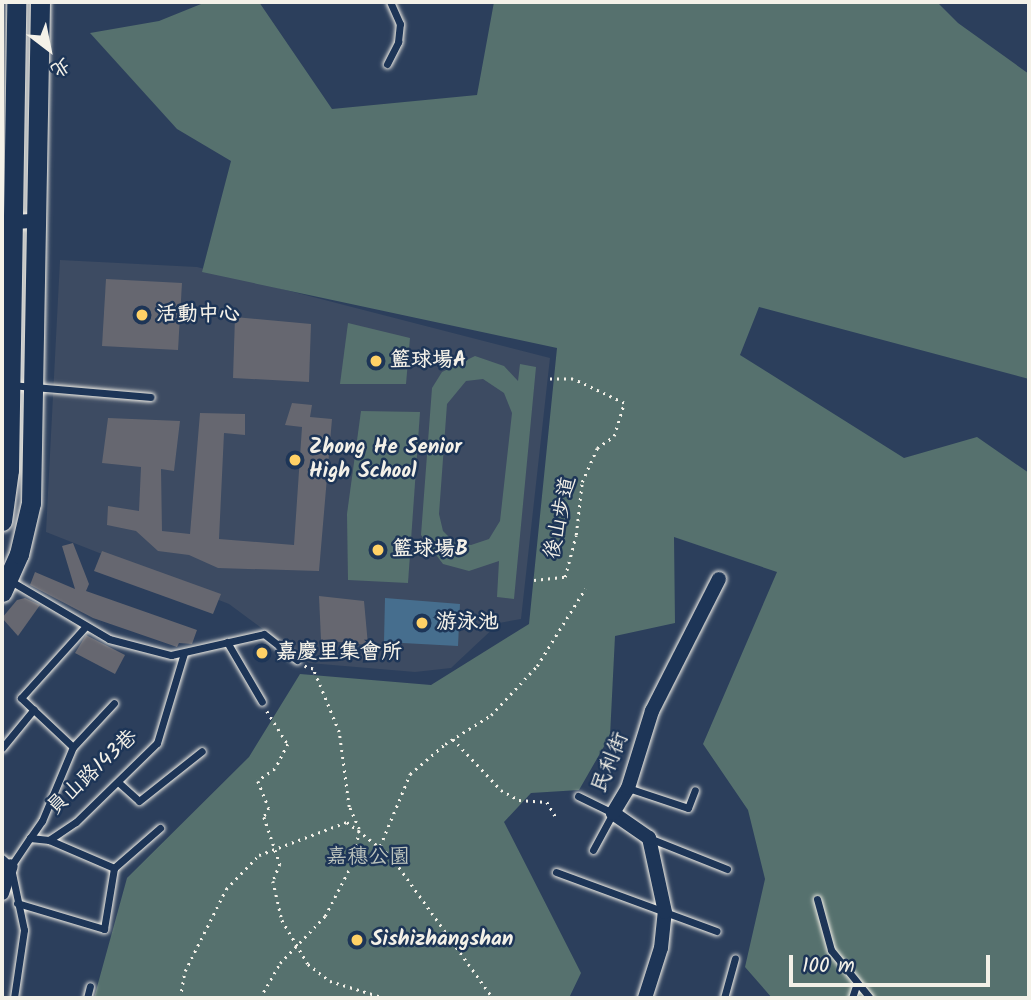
<!DOCTYPE html>
<html>
<head>
<meta charset="utf-8">
<style>
  body { margin:0 }
  #map { position:relative; width:1031px; height:1000px; overflow:hidden; background:#2c3f5c; font-family:Kalam,"LXGW WenKai TC",sans-serif }
  div>[style] { position:absolute }
  [style*='--x'] { left:calc(var(--x)*1px); top:calc(var(--y)*1px); width:calc(var(--w)*1px); rotate:calc(var(--a)*1deg) }
  .built>* { inset:0; background:#3d4b62 }
  .green>* { inset:0; background:#56716e }
  .water>* { inset:0; background:#466e8e }
  .building>* { inset:0; background:#666770 }
  .path>* { height:2.5px; margin-top:-1.25px; transform-origin:0; background:repeating-linear-gradient(90deg,#f4f1e8 0 2px,transparent 0 7px) }
  .roads { filter:drop-shadow(0 0 2px #f4f1e8) drop-shadow(0 0 2px #f4f1e8) }
  .lane>* { height:7px; margin:-3.5px; padding:0 3.5px; transform-origin:3.5px; border-radius:3.5px; background:#1d3557 }
  .street>* { height:14px; margin:-7px; padding:0 7px; transform-origin:7px; border-radius:7px; background:#1d3557 }
  .secondary>* { height:19px; margin:-9.5px; padding:0 9.5px; transform-origin:9.5px; border-radius:9.5px; background:#1d3557 }
  .dots>* { width:19px; height:19px; translate:-50% -50%; box-sizing:border-box; border:4px solid #1d3557; border-radius:50% }
  span { translate:-50% -50%; white-space:nowrap; text-align:center; line-height:1.15; -webkit-text-stroke:5px #1d3557; paint-order:stroke }
  .poi-label { font-size:21px; color:#f4f1e8; font-weight:700 }
  .left { translate:0 -50%; text-align:left }
  .street-label { font-size:21px; color:#f4f1e8 }
  .park-label { font-size:21px; color:#bdc4bd }
  .frame { position:absolute; inset:0; border:4px solid #f4f1e8; pointer-events:none }
  .north { position:absolute; left:14px; top:14px; width:70px; height:70px; -webkit-text-stroke:5px #1d3557; paint-order:stroke; rotate:148deg; font-size:19px; font-weight:700; line-height:28px; text-align:center; color:#f4f1e8 }
  .north::after { content:''; display:block; margin:auto; width:24px; height:32px; background:#f4f1e8; clip-path:polygon(50% 0,100% 100%,50% 72%,0 100%) }
  .scale { position:absolute; left:789px; top:955px; width:201px; height:32px; box-sizing:border-box; border:4px solid #f4f1e8; border-top:0; padding-left:9px; font-size:21px; line-height:24px; white-space:nowrap; color:#f4f1e8; -webkit-text-stroke:5px #1d3557; paint-order:stroke }
</style>
</head>
<body>
<div id="map">
  <div class="built">
    <div style="clip-path:polygon(60px 260px,197px 267px,550px 358px,521px 619px,499px 623px,451px 668px,415px 672px,309px 663px,229px 604px,46px 532px)"></div>
  </div>
  <div class="green">
    <div style="clip-path:polygon(206px 2px,259px 2px,332px 109px,477px 95px,494px 2px,937px 2px,958px 23px,1029px 74px,1029px 379px,759px 307px,740px 355px,904px 458px,977px 437px,1029px 473px,1029px 998px,772px 998px,745px 967px,765px 879px,748px 810px,703px 744px,777px 572px,674px 537px,675px 623px,615px 636px,610px 736px,579px 790px,531px 793px,504px 822px,581px 973px,569px 998px,94px 998px,127px 878px,249px 757px,300px 674px,431px 685px,529px 624px,557px 348px,202px 272px,231px 161px,177px 129px,90px 33px,159px 21px)"></div>
    <div style="clip-path:polygon(348px 323px,410px 338px,406px 384px,340px 384px)"></div>
    <div style="clip-path:polygon(evenodd,475px 356px,504px 366px,518px 381px,520px 364px,536px 367px,514px 599px,497px 597px,499px 561px,469px 571px,443px 564px,421px 535px,432px 388px,442px 372px,475px 356px,483px 379px,504px 393px,512px 413px,500px 521px,489px 539px,471px 545px,455px 543px,443px 531px,439px 514px,447px 404px,466px 381px,483px 379px)"></div>
    <div style="clip-path:polygon(361px 411px,420px 412px,408px 583px,348px 580px,347px 514px)"></div>
  </div>
  <div class="water">
    <div style="clip-path:polygon(385px 598px,460px 604px,458px 646px,384px 642px)"></div>
  </div>
  <div class="building">
    <div style="clip-path:polygon(106px 279px,182px 283px,178px 350px,102px 346px)"></div>
    <div style="clip-path:polygon(235px 317px,311px 324px,309px 382px,233px 378px)"></div>
    <div style="clip-path:polygon(292px 403px,312px 405px,310px 417px,332px 419px,319px 571px,218px 568px,189px 555px,158px 551px,136px 531px,107px 525px,108px 506px,139px 511px,141px 467px,102px 463px,108px 418px,180px 421px,174px 471px,161px 469px,162px 531px,190px 534px,200px 413px,245px 414px,245px 435px,224px 433px,219px 539px,294px 545px,302px 427px,285px 425px)"></div>
    <div style="clip-path:polygon(73px 543px,89px 584px,86px 591px,197px 630px,192px 644px,179px 643px,177px 647px,93px 618px,30px 585px,35px 572px,75px 589px,62px 546px)"></div>
    <div style="clip-path:polygon(102px 551px,221px 594px,213px 614px,94px 571px)"></div>
    <div style="clip-path:polygon(319px 596px,364px 601px,368px 645px,321px 640px)"></div>
    <div style="clip-path:polygon(25px 598px,40px 605px,18px 636px,2px 618px,17px 600px)"></div>
    <div style="clip-path:polygon(86px 635px,125px 655px,115px 674px,75px 653px)"></div>
  </div>
  <div class="path">
    <div style="--x:534;--y:580;--w:31;--a:-6"></div>
    <div style="--x:565;--y:577;--w:43;--a:-75.3"></div>
    <div style="--x:576;--y:535;--w:53;--a:-83.5"></div>
    <div style="--x:582;--y:482;--w:37;--a:-66"></div>
    <div style="--x:597;--y:448;--w:21;--a:-35"></div>
    <div style="--x:614;--y:436;--w:34;--a:-73"></div>
    <div style="--x:624;--y:403;--w:56;--a:-154.8"></div>
    <div style="--x:573;--y:379;--w:26;--a:180"></div>
    <div style="--x:267;--y:711;--w:39;--a:58"></div>
    <div style="--x:288;--y:744;--w:28;--a:117"></div>
    <div style="--x:275;--y:769;--w:21;--a:145"></div>
    <div style="--x:258;--y:781;--w:29;--a:68"></div>
    <div style="--x:269;--y:808;--w:10;--a:119"></div>
    <div style="--x:264;--y:817;--w:50;--a:71.2"></div>
    <div style="--x:280;--y:864;--w:18;--a:112"></div>
    <div style="--x:273;--y:881;--w:40;--a:77"></div>
    <div style="--x:282;--y:920;--w:51;--a:59.4"></div>
    <div style="--x:308;--y:964;--w:28;--a:38"></div>
    <div style="--x:330;--y:981;--w:58;--a:17.2"></div>
    <div style="--x:453;--y:739;--w:70;--a:46.7"></div>
    <div style="--x:501;--y:790;--w:21;--a:29"></div>
    <div style="--x:519;--y:800;--w:28;--a:4"></div>
    <div style="--x:547;--y:802;--w:17;--a:59"></div>
    <div style="--x:380;--y:846;--w:78;--a:-67.4"></div>
    <div style="--x:410;--y:774;--w:46;--a:-40.6"></div>
    <div style="--x:445;--y:744;--w:54;--a:-32.2"></div>
    <div style="--x:491;--y:715;--w:67;--a:-46.8"></div>
    <div style="--x:537;--y:666;--w:91;--a:-58.1"></div>
    <div style="--x:180;--y:998;--w:27;--a:-80"></div>
    <div style="--x:185;--y:971;--w:92;--a:-63.4"></div>
    <div style="--x:226;--y:889;--w:47;--a:-45.9"></div>
    <div style="--x:259;--y:855;--w:94;--a:-20.6"></div>
    <div style="--x:347;--y:822;--w:56;--a:37.7"></div>
    <div style="--x:391;--y:856;--w:175;--a:54.3"></div>
    <div style="--x:260;--y:998;--w:40;--a:-60.3"></div>
    <div style="--x:280;--y:963;--w:65;--a:-46.2"></div>
    <div style="--x:325;--y:916;--w:63;--a:-62.6"></div>
    <div style="--x:354;--y:860;--w:31;--a:-81"></div>
    <div style="--x:359;--y:829;--w:24;--a:-114"></div>
    <div style="--x:349;--y:807;--w:76;--a:-97.6"></div>
    <div style="--x:339;--y:732;--w:68;--a:-112.4"></div>
    <div style="--x:313;--y:669;--w:9;--a:-162"></div>
  </div>
  <div class="roads">
    <div class="lane">
      <div style="--x:387;--y:64;--w:25;--a:-63"></div>
      <div style="--x:398;--y:42;--w:18;--a:-84"></div>
      <div style="--x:400;--y:24;--w:24;--a:-114"></div>
      <div style="--x:11;--y:385;--w:140;--a:4.9"></div>
      <div style="--x:9;--y:580;--w:116;--a:30.5"></div>
      <div style="--x:109;--y:639;--w:64;--a:14.5"></div>
      <div style="--x:171;--y:655;--w:95;--a:-12.7"></div>
      <div style="--x:264;--y:634;--w:42;--a:38.2"></div>
      <div style="--x:86;--y:626;--w:97;--a:132.1"></div>
      <div style="--x:21;--y:698;--w:71;--a:43.3"></div>
      <div style="--x:73;--y:747;--w:60;--a:-47"></div>
      <div style="--x:227;--y:642;--w:69;--a:59.7"></div>
      <div style="--x:2;--y:748;--w:50;--a:-50.6"></div>
      <div style="--x:118;--y:782;--w:28;--a:42"></div>
      <div style="--x:139;--y:801;--w:80;--a:-38.4"></div>
      <div style="--x:628;--y:788;--w:63;--a:18.4"></div>
      <div style="--x:688;--y:808;--w:19;--a:-69"></div>
      <div style="--x:578;--y:796;--w:39;--a:26"></div>
      <div style="--x:613;--y:813;--w:42;--a:118.4"></div>
      <div style="--x:30;--y:838;--w:21;--a:-55"></div>
      <div style="--x:42;--y:821;--w:80;--a:-67.3"></div>
      <div style="--x:649;--y:838;--w:84;--a:21.7"></div>
      <div style="--x:49;--y:840;--w:71;--a:23.3"></div>
      <div style="--x:114;--y:868;--w:61;--a:-41"></div>
      <div style="--x:2;--y:858;--w:12;--a:42"></div>
      <div style="--x:11;--y:866;--w:34;--a:-56"></div>
      <div style="--x:30;--y:838;--w:19;--a:6"></div>
      <div style="--x:49;--y:840;--w:32;--a:-34"></div>
      <div style="--x:76;--y:822;--w:113;--a:-44.3"></div>
      <div style="--x:157;--y:743;--w:94;--a:-73.3"></div>
      <div style="--x:556;--y:872;--w:171;--a:20.2"></div>
      <div style="--x:12;--y:873;--w:58;--a:78.1"></div>
      <div style="--x:24;--y:930;--w:69;--a:98.4"></div>
      <div style="--x:817;--y:899;--w:53;--a:74.6"></div>
      <div style="--x:831;--y:950;--w:62;--a:50.9"></div>
      <div style="--x:17;--y:903;--w:91;--a:16.6"></div>
      <div style="--x:104;--y:929;--w:62;--a:-80.7"></div>
      <div style="--x:87;--y:998;--w:12;--a:-76"></div>
      <div style="--x:724;--y:998;--w:41;--a:-74.6"></div>
      <div style="--x:852;--y:998;--w:16;--a:-72"></div>
    </div>
    <div class="street">
      <div style="--x:2;--y:223;--w:32;--a:-4"></div>
      <div style="--x:2;--y:893;--w:28;--a:-72"></div>
      <div style="--x:645;--y:998;--w:52;--a:-72.3"></div>
      <div style="--x:661;--y:948;--w:36;--a:-84"></div>
      <div style="--x:665;--y:912;--w:76;--a:-102.2"></div>
      <div style="--x:649;--y:838;--w:44;--a:-145.2"></div>
      <div style="--x:613;--y:813;--w:29;--a:-59"></div>
      <div style="--x:628;--y:788;--w:81;--a:-72.7"></div>
      <div style="--x:652;--y:711;--w:148;--a:-63.1"></div>
    </div>
    <div class="secondary">
      <div style="--x:2;--y:521;--w:51;--a:-82.2"></div>
      <div style="--x:9;--y:470;--w:468;--a:-89.1"></div>
      <div style="--x:2;--y:592;--w:42;--a:-65.9"></div>
      <div style="--x:19;--y:554;--w:52;--a:-76.8"></div>
      <div style="--x:31;--y:503;--w:501;--a:-88.97"></div>
    </div>
  </div>
  <div class="dots">
    <div style="left:142px;top:315px;background:#ffd166"></div>
    <div style="left:376px;top:361px;background:#ffd166"></div>
    <div style="left:295px;top:460px;background:#ffd166"></div>
    <div style="left:378px;top:550px;background:#ffd166"></div>
    <div style="left:422px;top:623px;background:#ffd166"></div>
    <div style="left:262px;top:653px;background:#ffd166"></div>
    <div style="left:357px;top:940px;background:#ffd166"></div>
  </div>
  <div class="poi-label">
    <span class="left" style="left:156px;top:315px">活動中心</span>
    <span class="left" style="left:390px;top:361px">籃球場A</span>
    <span class="left" style="left:309px;top:460px">Zhong He Senior<br>High School</span>
    <span class="left" style="left:392px;top:550px">籃球場B</span>
    <span class="left" style="left:436px;top:623px">游泳池</span>
    <span class="left" style="left:276px;top:653px">嘉慶里集會所</span>
    <span class="left" style="left:371px;top:940px">Sishizhangshan</span>
  </div>
  <div class="street-label">
    <span style="left:561px;top:518px;rotate:-78deg">後山步道</span>
    <span style="left:611px;top:763px;rotate:-68deg">民利街</span>
    <span style="left:93px;top:773px;rotate:-43deg">員山路143巷</span>
  </div>
  <div class="park-label">
    <span style="left:368px;top:858px">嘉穗公園</span>
  </div>
  <div class="frame"></div>
  <div class="north">北</div>
  <div class="scale">100 m</div>
</div>
</body>
</html>
